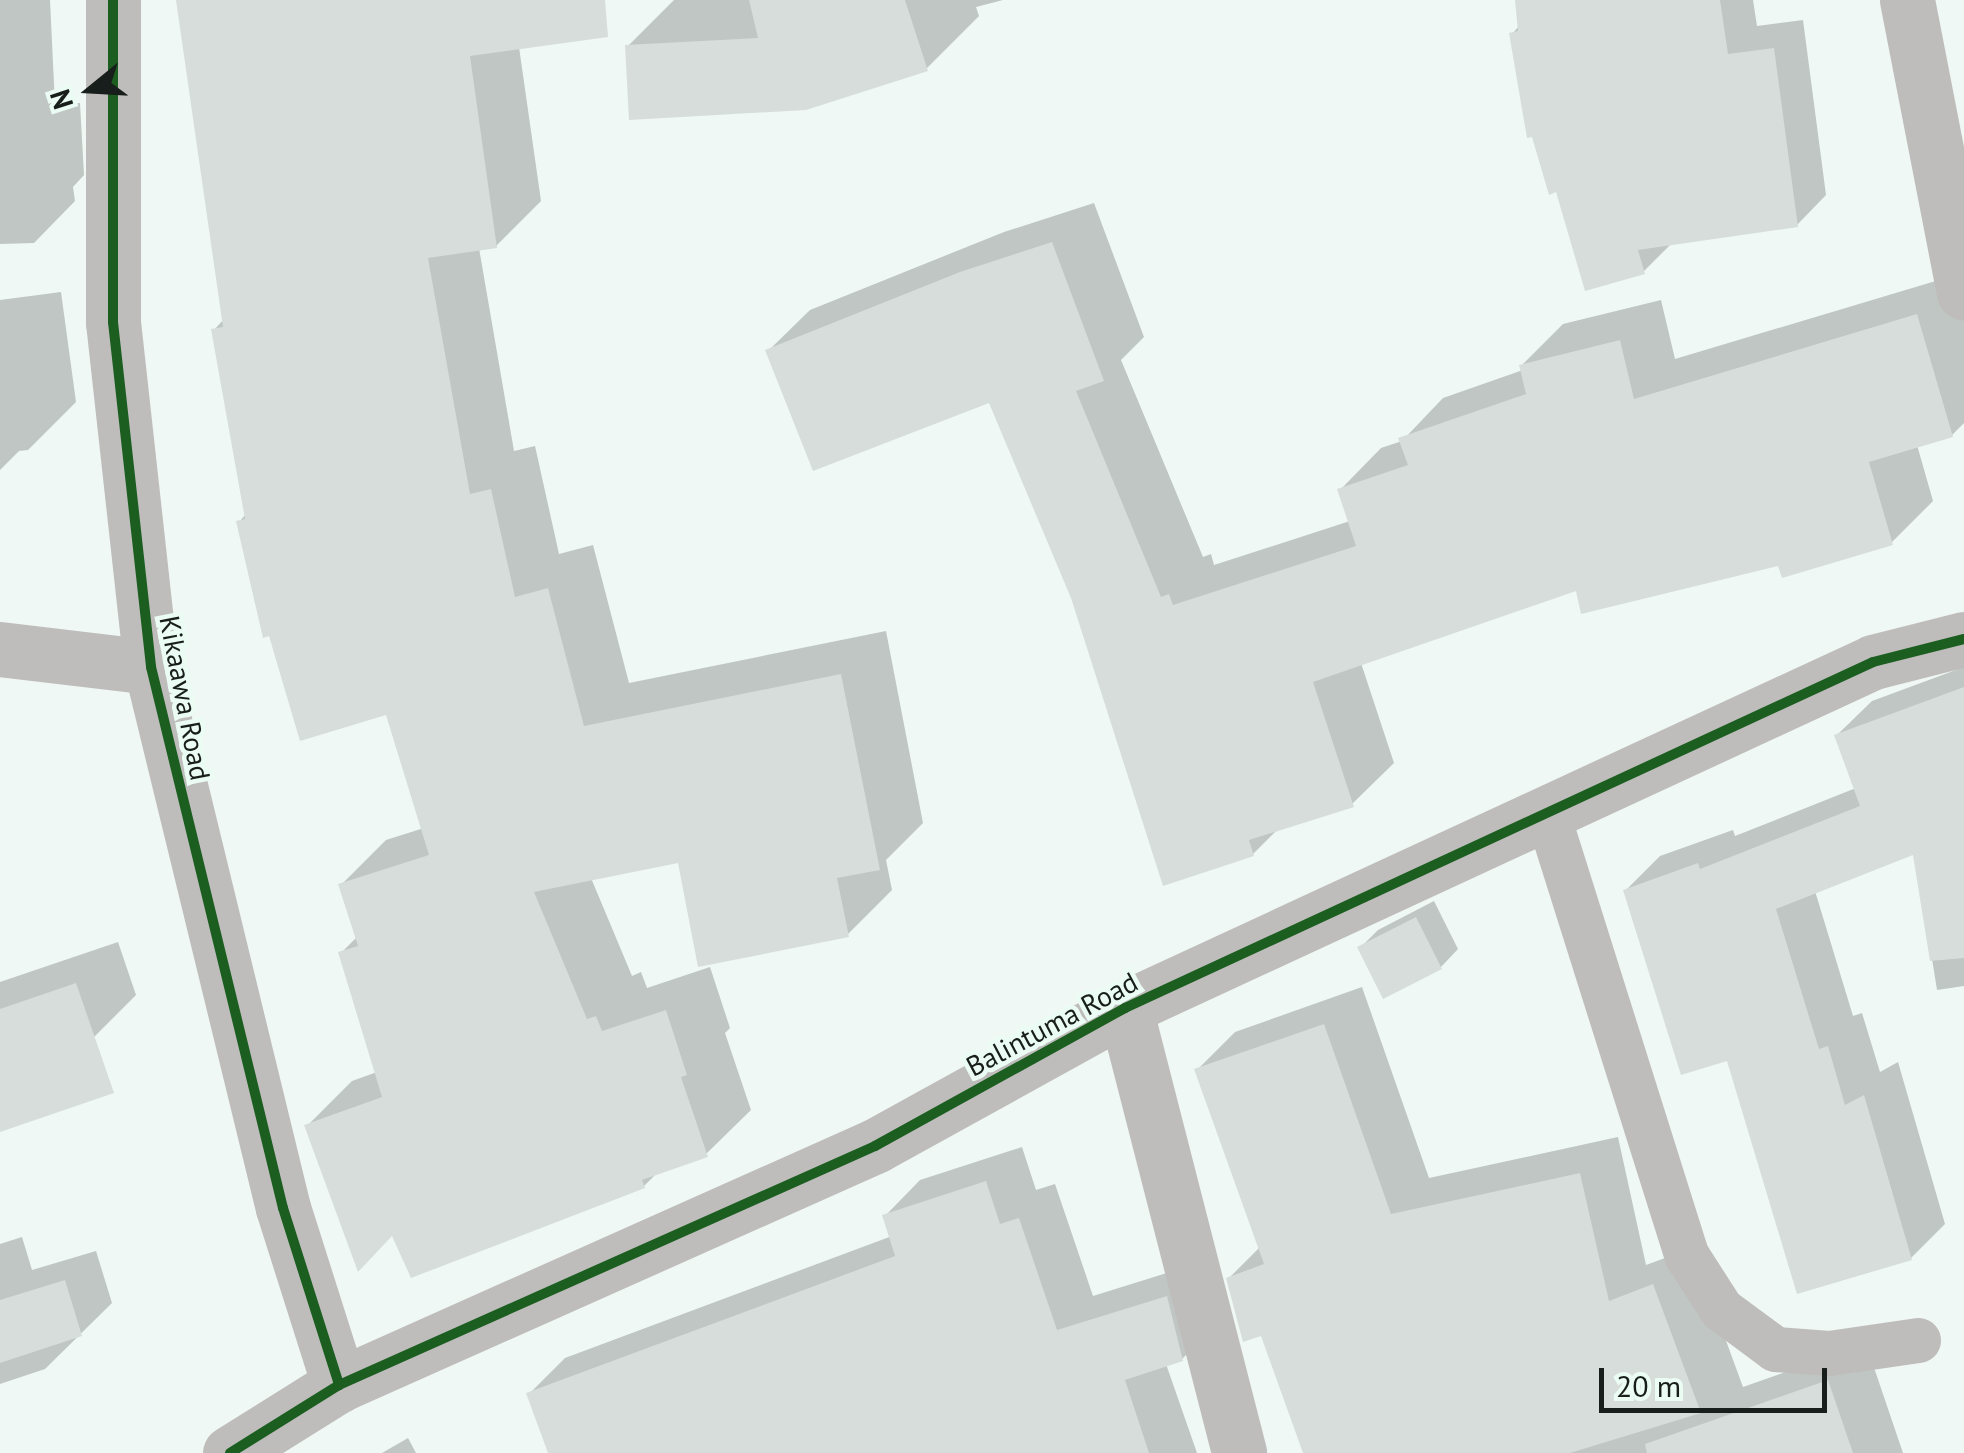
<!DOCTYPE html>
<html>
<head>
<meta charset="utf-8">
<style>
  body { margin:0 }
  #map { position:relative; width:1964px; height:1453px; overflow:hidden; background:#eff8f4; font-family:"PT Sans",sans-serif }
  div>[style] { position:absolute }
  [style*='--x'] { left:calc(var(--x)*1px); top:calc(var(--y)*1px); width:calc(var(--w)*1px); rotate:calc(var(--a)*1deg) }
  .shadow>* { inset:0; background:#0003 }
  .building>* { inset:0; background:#d6ddda }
  .lane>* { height:45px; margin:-22.5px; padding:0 22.5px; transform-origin:22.5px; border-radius:22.5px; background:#bfbdbc }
  .street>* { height:55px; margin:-27.5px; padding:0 27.5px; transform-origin:27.5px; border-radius:27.5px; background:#bfbdbc }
  .cycleway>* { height:10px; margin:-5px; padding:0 5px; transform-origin:5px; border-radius:5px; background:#1b5e20 }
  span { translate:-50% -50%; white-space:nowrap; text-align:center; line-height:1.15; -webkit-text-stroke:9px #ebfcf4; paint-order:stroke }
  .street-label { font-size:28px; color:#181e1b }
  .north { position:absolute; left:40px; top:40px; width:100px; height:100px; -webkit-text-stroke:8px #ebfcf4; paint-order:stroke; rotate:252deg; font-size:28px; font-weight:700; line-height:40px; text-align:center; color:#181e1b }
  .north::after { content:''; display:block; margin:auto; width:35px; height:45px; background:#181e1b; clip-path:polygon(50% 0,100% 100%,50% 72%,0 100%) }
  .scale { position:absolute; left:1599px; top:1368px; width:228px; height:45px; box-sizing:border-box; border:5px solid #181e1b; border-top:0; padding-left:12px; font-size:30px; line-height:35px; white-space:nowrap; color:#181e1b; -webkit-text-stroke:8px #ebfcf4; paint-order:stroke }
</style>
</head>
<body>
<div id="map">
  <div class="shadow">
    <div style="clip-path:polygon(0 0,50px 0,55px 105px,80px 103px,84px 175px,73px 187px,75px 201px,34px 243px,0 244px)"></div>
    <div style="clip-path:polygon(179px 0,579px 0,519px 47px,541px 201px,496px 246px,479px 248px,514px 451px,535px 446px,559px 554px,593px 545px,629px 683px,886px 631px,923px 823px,886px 860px,892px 890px,847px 935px,680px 861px,591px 878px,632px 976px,641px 972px,647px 988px,710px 967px,730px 1028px,725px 1033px,751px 1110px,706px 1154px,658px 1172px,644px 1186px,394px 1233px,307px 1126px,352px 1081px,377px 1072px,341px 953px,358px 936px,341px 885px,386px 840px,424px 828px,388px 712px,239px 522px,246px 514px,214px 330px,224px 319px)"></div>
    <div style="clip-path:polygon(674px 0,1003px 0,976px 7px,979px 16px,926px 69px,628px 46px)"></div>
    <div style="clip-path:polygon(1518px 0,1753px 0,1757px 26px,1803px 20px,1826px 195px,1797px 225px,1673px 242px,1643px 272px,1512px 34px,1520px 25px)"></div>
    <div style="clip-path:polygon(1094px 203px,1144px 337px,1121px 360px,1203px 557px,1211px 554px,1214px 565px,1350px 521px,1340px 490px,1381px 448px,1402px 441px,1443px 398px,1523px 370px,1522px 365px,1563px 324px,1661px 300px,1675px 359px,1959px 274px,1964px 292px,1964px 423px,1952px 435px,1917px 445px,1933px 501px,1892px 542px,1780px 563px,1577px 588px,1361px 663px,1394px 763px,1352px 804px,1279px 828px,1253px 854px,1074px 597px,991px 400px,768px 351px,810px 310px,1004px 232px)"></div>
    <div style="clip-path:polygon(61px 292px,76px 402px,28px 450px,19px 451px,0 470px,0 300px)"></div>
    <div style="clip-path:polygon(1964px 667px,1964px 986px,1937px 990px,1915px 852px,1815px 891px,1853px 1016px,1862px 1013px,1880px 1072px,1898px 1062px,1945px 1224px,1911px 1258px,1729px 1058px,1626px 890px,1660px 856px,1733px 830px,1735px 836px,1856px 788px,1837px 735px,1872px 701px)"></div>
    <div style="clip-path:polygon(1434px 901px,1458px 949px,1441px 967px,1360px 948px,1378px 930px)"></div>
    <div style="clip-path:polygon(118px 942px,136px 995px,94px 1037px,0 1060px,0 982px)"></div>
    <div style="clip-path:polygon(1362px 987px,1429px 1178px,1618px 1137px,1646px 1265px,1692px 1248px,1743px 1387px,1866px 1344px,1903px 1453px,1305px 1453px,1262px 1333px,1229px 1278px,1260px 1247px,1197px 1070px,1235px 1032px)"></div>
    <div style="clip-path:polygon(1022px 1147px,1036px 1190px,1055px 1184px,1093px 1296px,1202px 1262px,1218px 1323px,1182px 1359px,1166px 1364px,1197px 1453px,551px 1453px,529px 1394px,565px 1358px,892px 1236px,885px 1216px,920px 1180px)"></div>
    <div style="clip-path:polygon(22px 1237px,32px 1270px,96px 1251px,112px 1303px,45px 1369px,0 1384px,0 1244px)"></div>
    <div style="clip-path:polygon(408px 1438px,416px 1453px,382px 1453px)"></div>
  </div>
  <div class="building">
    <div style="clip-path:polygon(176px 0,605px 0,608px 37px,470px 56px,497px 248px,428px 258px,470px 494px,491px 489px,515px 597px,548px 588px,584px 726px,841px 674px,880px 870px,837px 878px,849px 937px,698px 967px,678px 863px,534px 892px,587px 1019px,596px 1016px,602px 1031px,666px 1010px,687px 1075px,681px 1077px,708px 1157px,642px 1180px,645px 1188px,411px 1278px,392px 1236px,358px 1272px,304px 1125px,382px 1097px,338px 952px,358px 946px,338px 884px,429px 855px,386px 715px,300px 741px,269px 636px,263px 638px,236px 521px,245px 519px,211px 329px,223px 327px)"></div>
    <div style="clip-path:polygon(749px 0,905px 0,928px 71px,806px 110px,629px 120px,625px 45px,758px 38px)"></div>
    <div style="clip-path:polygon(1515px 0,1720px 0,1728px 54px,1774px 48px,1798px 227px,1638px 250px,1645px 274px,1585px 291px,1556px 192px,1549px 195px,1532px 137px,1527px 138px,1509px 33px,1518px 31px)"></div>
    <div style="clip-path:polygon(1052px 242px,1104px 381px,1076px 391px,1161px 597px,1169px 594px,1173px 605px,1356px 546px,1337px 489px,1408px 465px,1398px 438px,1526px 394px,1519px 365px,1620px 340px,1634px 399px,1917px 314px,1953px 437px,1869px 462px,1893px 545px,1782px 578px,1778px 566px,1581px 614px,1576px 591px,1313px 682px,1354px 807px,1249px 840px,1254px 856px,1163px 886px,1071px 598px,989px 403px,813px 471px,765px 350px,960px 272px)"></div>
    <div style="clip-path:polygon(1964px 687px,1964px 958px,1930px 961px,1913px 855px,1776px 909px,1819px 1049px,1828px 1046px,1845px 1105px,1864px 1095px,1912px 1260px,1797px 1294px,1727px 1061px,1681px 1075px,1623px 890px,1698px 863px,1700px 869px,1860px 806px,1834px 735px)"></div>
    <div style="clip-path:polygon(1416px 917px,1442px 969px,1383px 999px,1357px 947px)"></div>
    <div style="clip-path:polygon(76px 983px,114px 1093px,0 1132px,0 1009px)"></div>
    <div style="clip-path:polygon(1324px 1024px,1391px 1214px,1580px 1173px,1609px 1301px,1653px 1284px,1701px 1413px,1570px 1453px,1303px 1453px,1261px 1336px,1243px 1342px,1226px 1278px,1264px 1264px,1194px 1069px)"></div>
    <div style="clip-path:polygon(986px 1181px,1000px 1224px,1019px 1218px,1057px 1330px,1167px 1296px,1183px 1361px,1125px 1380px,1149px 1453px,548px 1453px,526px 1393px,895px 1256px,882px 1215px)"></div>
    <div style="clip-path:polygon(65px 1280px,82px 1336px,0 1363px,0 1300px)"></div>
    <div style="clip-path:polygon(1828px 1380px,1853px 1453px,1647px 1453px,1645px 1444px)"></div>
  </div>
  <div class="lane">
    <div style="--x:1547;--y:813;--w:465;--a:72.5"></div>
    <div style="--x:1687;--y:1256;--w:63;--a:57.3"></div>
    <div style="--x:1721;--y:1309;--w:67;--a:36.5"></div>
    <div style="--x:1775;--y:1349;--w:54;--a:4.2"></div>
    <div style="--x:1829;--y:1353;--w:90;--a:-8.3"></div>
  </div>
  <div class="street">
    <div style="--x:113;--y:0;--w:322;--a:90"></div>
    <div style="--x:113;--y:322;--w:347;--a:83.7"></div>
    <div style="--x:151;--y:667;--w:557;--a:76.29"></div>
    <div style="--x:283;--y:1208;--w:186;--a:72.4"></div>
    <div style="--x:1907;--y:0;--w:298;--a:79"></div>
    <div style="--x:0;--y:649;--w:152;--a:6.8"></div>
    <div style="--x:1125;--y:1008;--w:459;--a:75.6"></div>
    <div style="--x:230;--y:1453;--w:128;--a:-32"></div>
    <div style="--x:339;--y:1385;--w:587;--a:-24.03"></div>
    <div style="--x:875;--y:1146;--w:286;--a:-28.9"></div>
    <div style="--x:1125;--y:1008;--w:824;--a:-24.82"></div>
    <div style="--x:1873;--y:662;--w:94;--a:-14.2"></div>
  </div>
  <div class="cycleway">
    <div style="--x:113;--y:0;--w:322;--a:90"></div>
    <div style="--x:113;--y:322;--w:347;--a:83.7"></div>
    <div style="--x:151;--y:667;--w:557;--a:76.29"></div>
    <div style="--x:283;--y:1208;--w:186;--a:72.4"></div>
    <div style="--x:230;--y:1453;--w:128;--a:-32"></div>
    <div style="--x:339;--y:1385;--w:587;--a:-24.03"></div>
    <div style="--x:875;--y:1146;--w:286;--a:-28.9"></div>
    <div style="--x:1125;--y:1008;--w:824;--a:-24.82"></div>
    <div style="--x:1873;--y:662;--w:94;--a:-14.2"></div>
  </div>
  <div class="street-label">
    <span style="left:185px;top:698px;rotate:79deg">Kikaawa Road</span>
    <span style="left:1052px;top:1024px;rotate:-28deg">Balintuma Road</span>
  </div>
  <div class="north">N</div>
  <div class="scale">20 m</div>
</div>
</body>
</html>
